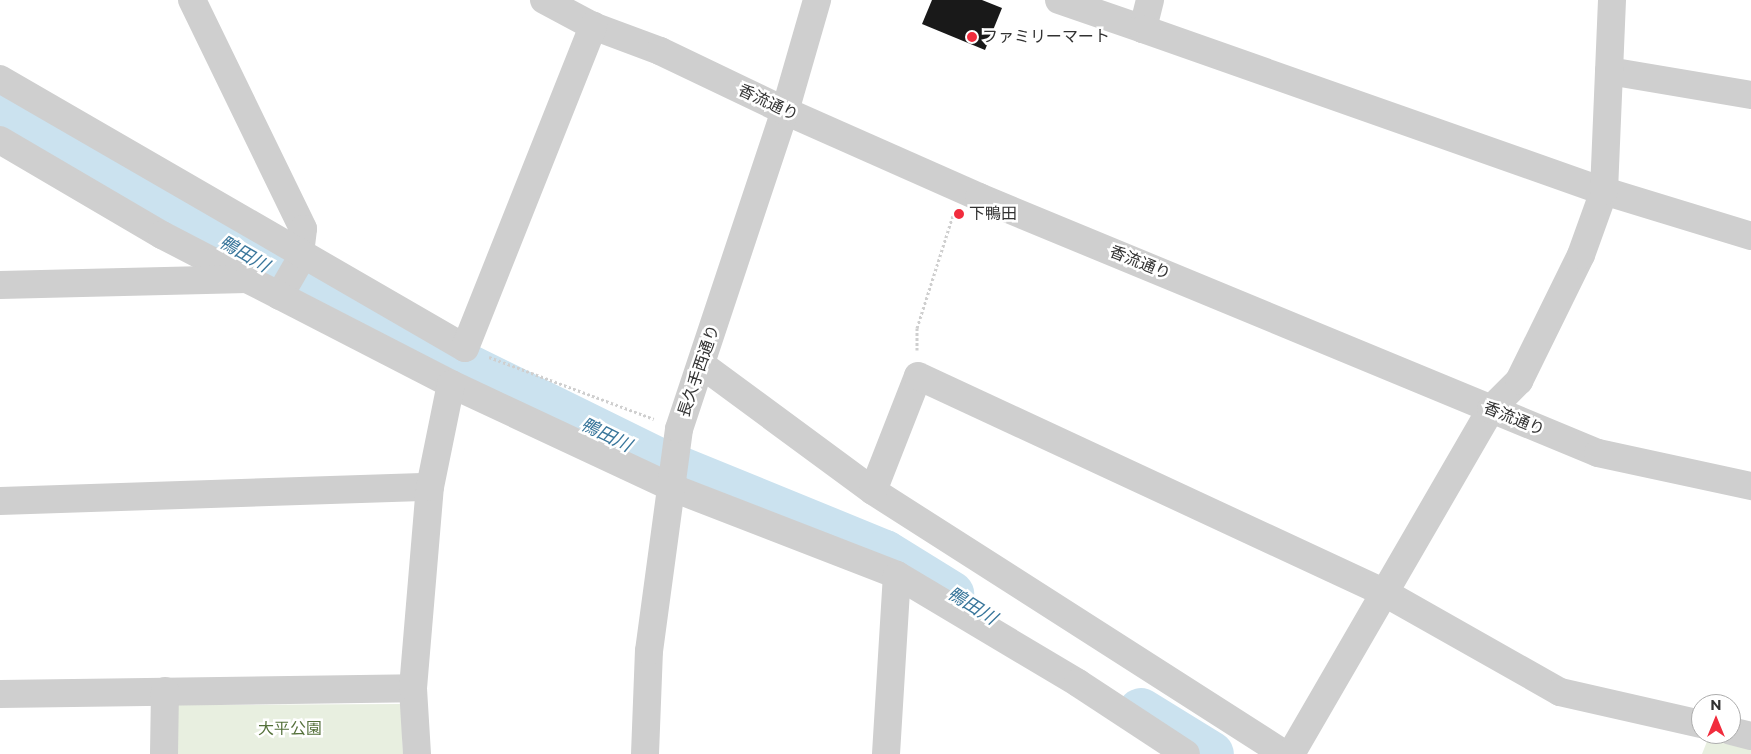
<!DOCTYPE html>
<html>
<head>
<meta charset="utf-8">
<style>
  body { margin:0 }
  #map { position:relative; width:1751px; height:754px; overflow:hidden; background:#fff; font-family:Montserrat,"Noto Sans JP",sans-serif }
  div>[style] { position:absolute }
  [style*='--x'] { left:calc(var(--x)*1px); top:calc(var(--y)*1px); width:calc(var(--w)*1px); rotate:calc(var(--a)*1deg) }
  .green>* { inset:0; background:#e8efe0 }
  .river>* { height:46px; margin:-23px; padding:0 23px; transform-origin:23px; border-radius:23px; background:#cbe2ef }
  .building>* { inset:0; background:#191919 }
  .path>* { height:3px; margin-top:-1.5px; transform-origin:0; background:repeating-linear-gradient(90deg,#cfcfcf 0 2.5px,transparent 0 5px) }
  .minor>* { height:28px; margin:-14px; padding:0 14px; transform-origin:14px; border-radius:14px; background:#cfcfcf }
  .dots>* { width:14px; height:14px; translate:-50% -50%; box-sizing:border-box; border:2px solid #fff; border-radius:50% }
  span { translate:-50% -50%; white-space:nowrap; text-align:center; line-height:1.15; -webkit-text-stroke:5px #fff; paint-order:stroke }
  .poi-label { font-size:16px; color:#323232 }
  .left { translate:0 -50%; text-align:left }
  .street-label { font-size:16px; color:#323232 }
  .park-label { font-size:16px; color:#55713b }
  .water-label { font-size:18px; color:#39769b; font-style:italic }
  .north { position:absolute; left:1691px; top:694px; width:50px; height:50px; box-sizing:border-box; background:#fff; border:1px solid #adadad; border-radius:50%; rotate:0deg; font-size:14px; font-weight:700; line-height:20px; text-align:center; color:#323232 }
  .north::after { content:''; display:block; margin:auto; width:18px; height:22px; background:#f12c3d; clip-path:polygon(50% 0,100% 100%,50% 72%,0 100%) }
</style>
</head>
<body>
<div id="map">
  <div class="green">
    <div style="clip-path:polygon(401px 704px,403px 754px,177px 754px,177px 705px)"></div>
    <div style="clip-path:polygon(1708px 739px,1751px 748px,1751px 754px,1702px 754px)"></div>
  </div>
  <div class="river">
    <div style="--x:0;--y:114;--w:317;--a:29.9"></div>
    <div style="--x:275;--y:272;--w:426;--a:26.2"></div>
    <div style="--x:657;--y:460;--w:246;--a:22.2"></div>
    <div style="--x:885;--y:553;--w:78;--a:31.8"></div>
    <div style="--x:1141;--y:711;--w:82;--a:31.6"></div>
  </div>
  <div class="building">
    <div style="clip-path:polygon(932px 0,982px 0,1002px 8px,985px 50px,922px 24px)"></div>
  </div>
  <div class="path">
    <div style="--x:917;--y:350;--w:22;--a:-90"></div>
    <div style="--x:917;--y:328;--w:119;--a:-72.3"></div>
    <div style="--x:489;--y:357;--w:176;--a:20.6"></div>
  </div>
  <div class="minor">
    <div style="--x:192;--y:0;--w:254;--a:64.1"></div>
    <div style="--x:303;--y:229;--w:33;--a:97"></div>
    <div style="--x:299;--y:262;--w:39;--a:120"></div>
    <div style="--x:544;--y:0;--w:55;--a:28"></div>
    <div style="--x:593;--y:26;--w:72;--a:20.5"></div>
    <div style="--x:660;--y:51;--w:139;--a:25.6"></div>
    <div style="--x:785;--y:111;--w:212;--a:23.9"></div>
    <div style="--x:979;--y:197;--w:670;--a:22.47"></div>
    <div style="--x:1598;--y:453;--w:157;--a:12.2"></div>
    <div style="--x:1059;--y:0;--w:89;--a:19"></div>
    <div style="--x:1150;--y:0;--w:30;--a:104"></div>
    <div style="--x:1143;--y:29;--w:489;--a:19.4"></div>
    <div style="--x:1604;--y:191;--w:154;--a:17"></div>
    <div style="--x:1609;--y:71;--w:144;--a:9.6"></div>
    <div style="--x:0;--y:79;--w:537;--a:30.05"></div>
    <div style="--x:465;--y:348;--w:347;--a:-68.3"></div>
    <div style="--x:0;--y:140;--w:188;--a:30.4"></div>
    <div style="--x:162;--y:235;--w:93;--a:27.4"></div>
    <div style="--x:0;--y:285;--w:247;--a:-1.4"></div>
    <div style="--x:247;--y:279;--w:229;--a:27.2"></div>
    <div style="--x:451;--y:384;--w:245;--a:25.1"></div>
    <div style="--x:673;--y:488;--w:240;--a:21.2"></div>
    <div style="--x:897;--y:575;--w:211;--a:30.8"></div>
    <div style="--x:1078;--y:683;--w:129;--a:33.3"></div>
    <div style="--x:702;--y:365;--w:212;--a:36.4"></div>
    <div style="--x:873;--y:491;--w:489;--a:32.6"></div>
    <div style="--x:873;--y:491;--w:123;--a:-68.6"></div>
    <div style="--x:918;--y:376;--w:515;--a:24.92"></div>
    <div style="--x:1385;--y:593;--w:201;--a:29.5"></div>
    <div style="--x:1560;--y:692;--w:145;--a:12.8"></div>
    <div style="--x:0;--y:501;--w:430;--a:-1.9"></div>
    <div style="--x:0;--y:694;--w:413;--a:-0.8"></div>
    <div style="--x:1731;--y:731;--w:21;--a:14"></div>
    <div style="--x:164;--y:754;--w:63;--a:-89.1"></div>
    <div style="--x:417;--y:754;--w:66;--a:-93.5"></div>
    <div style="--x:413;--y:688;--w:202;--a:-85.2"></div>
    <div style="--x:430;--y:487;--w:105;--a:-78.5"></div>
    <div style="--x:645;--y:754;--w:103;--a:-87.8"></div>
    <div style="--x:649;--y:651;--w:224;--a:-82.3"></div>
    <div style="--x:679;--y:429;--w:335;--a:-71.6"></div>
    <div style="--x:785;--y:111;--w:116;--a:-73.9"></div>
    <div style="--x:886;--y:754;--w:179;--a:-86.5"></div>
    <div style="--x:1291;--y:754;--w:399;--a:-59.9"></div>
    <div style="--x:1491;--y:409;--w:40;--a:-45"></div>
    <div style="--x:1519;--y:381;--w:140;--a:-63.8"></div>
    <div style="--x:1581;--y:255;--w:68;--a:-70.2"></div>
    <div style="--x:1604;--y:191;--w:191;--a:-87.6"></div>
  </div>
  <div class="dots">
    <div style="left:972px;top:37px;background:#f12c3d"></div>
    <div style="left:959px;top:214px;background:#f12c3d"></div>
  </div>
  <div class="poi-label">
    <span class="left" style="left:982px;top:37px">ファミリーマート</span>
    <span class="left" style="left:969px;top:214px">下鴨田</span>
  </div>
  <div class="street-label">
    <span style="left:768px;top:103px;rotate:25deg">香流通り</span>
    <span style="left:1140px;top:263px;rotate:22deg">香流通り</span>
    <span style="left:699px;top:371px;rotate:-71deg">長久手西通り</span>
    <span style="left:1514px;top:419px;rotate:22deg">香流通り</span>
  </div>
  <div class="park-label">
    <span style="left:290px;top:729px">大平公園</span>
  </div>
  <div class="water-label">
    <span style="left:244px;top:254px;rotate:30deg">鴨田川</span>
    <span style="left:606px;top:435px;rotate:26deg">鴨田川</span>
    <span style="left:972px;top:606px;rotate:32deg">鴨田川</span>
  </div>
  <div class="north">N</div>
</div>
</body>
</html>
